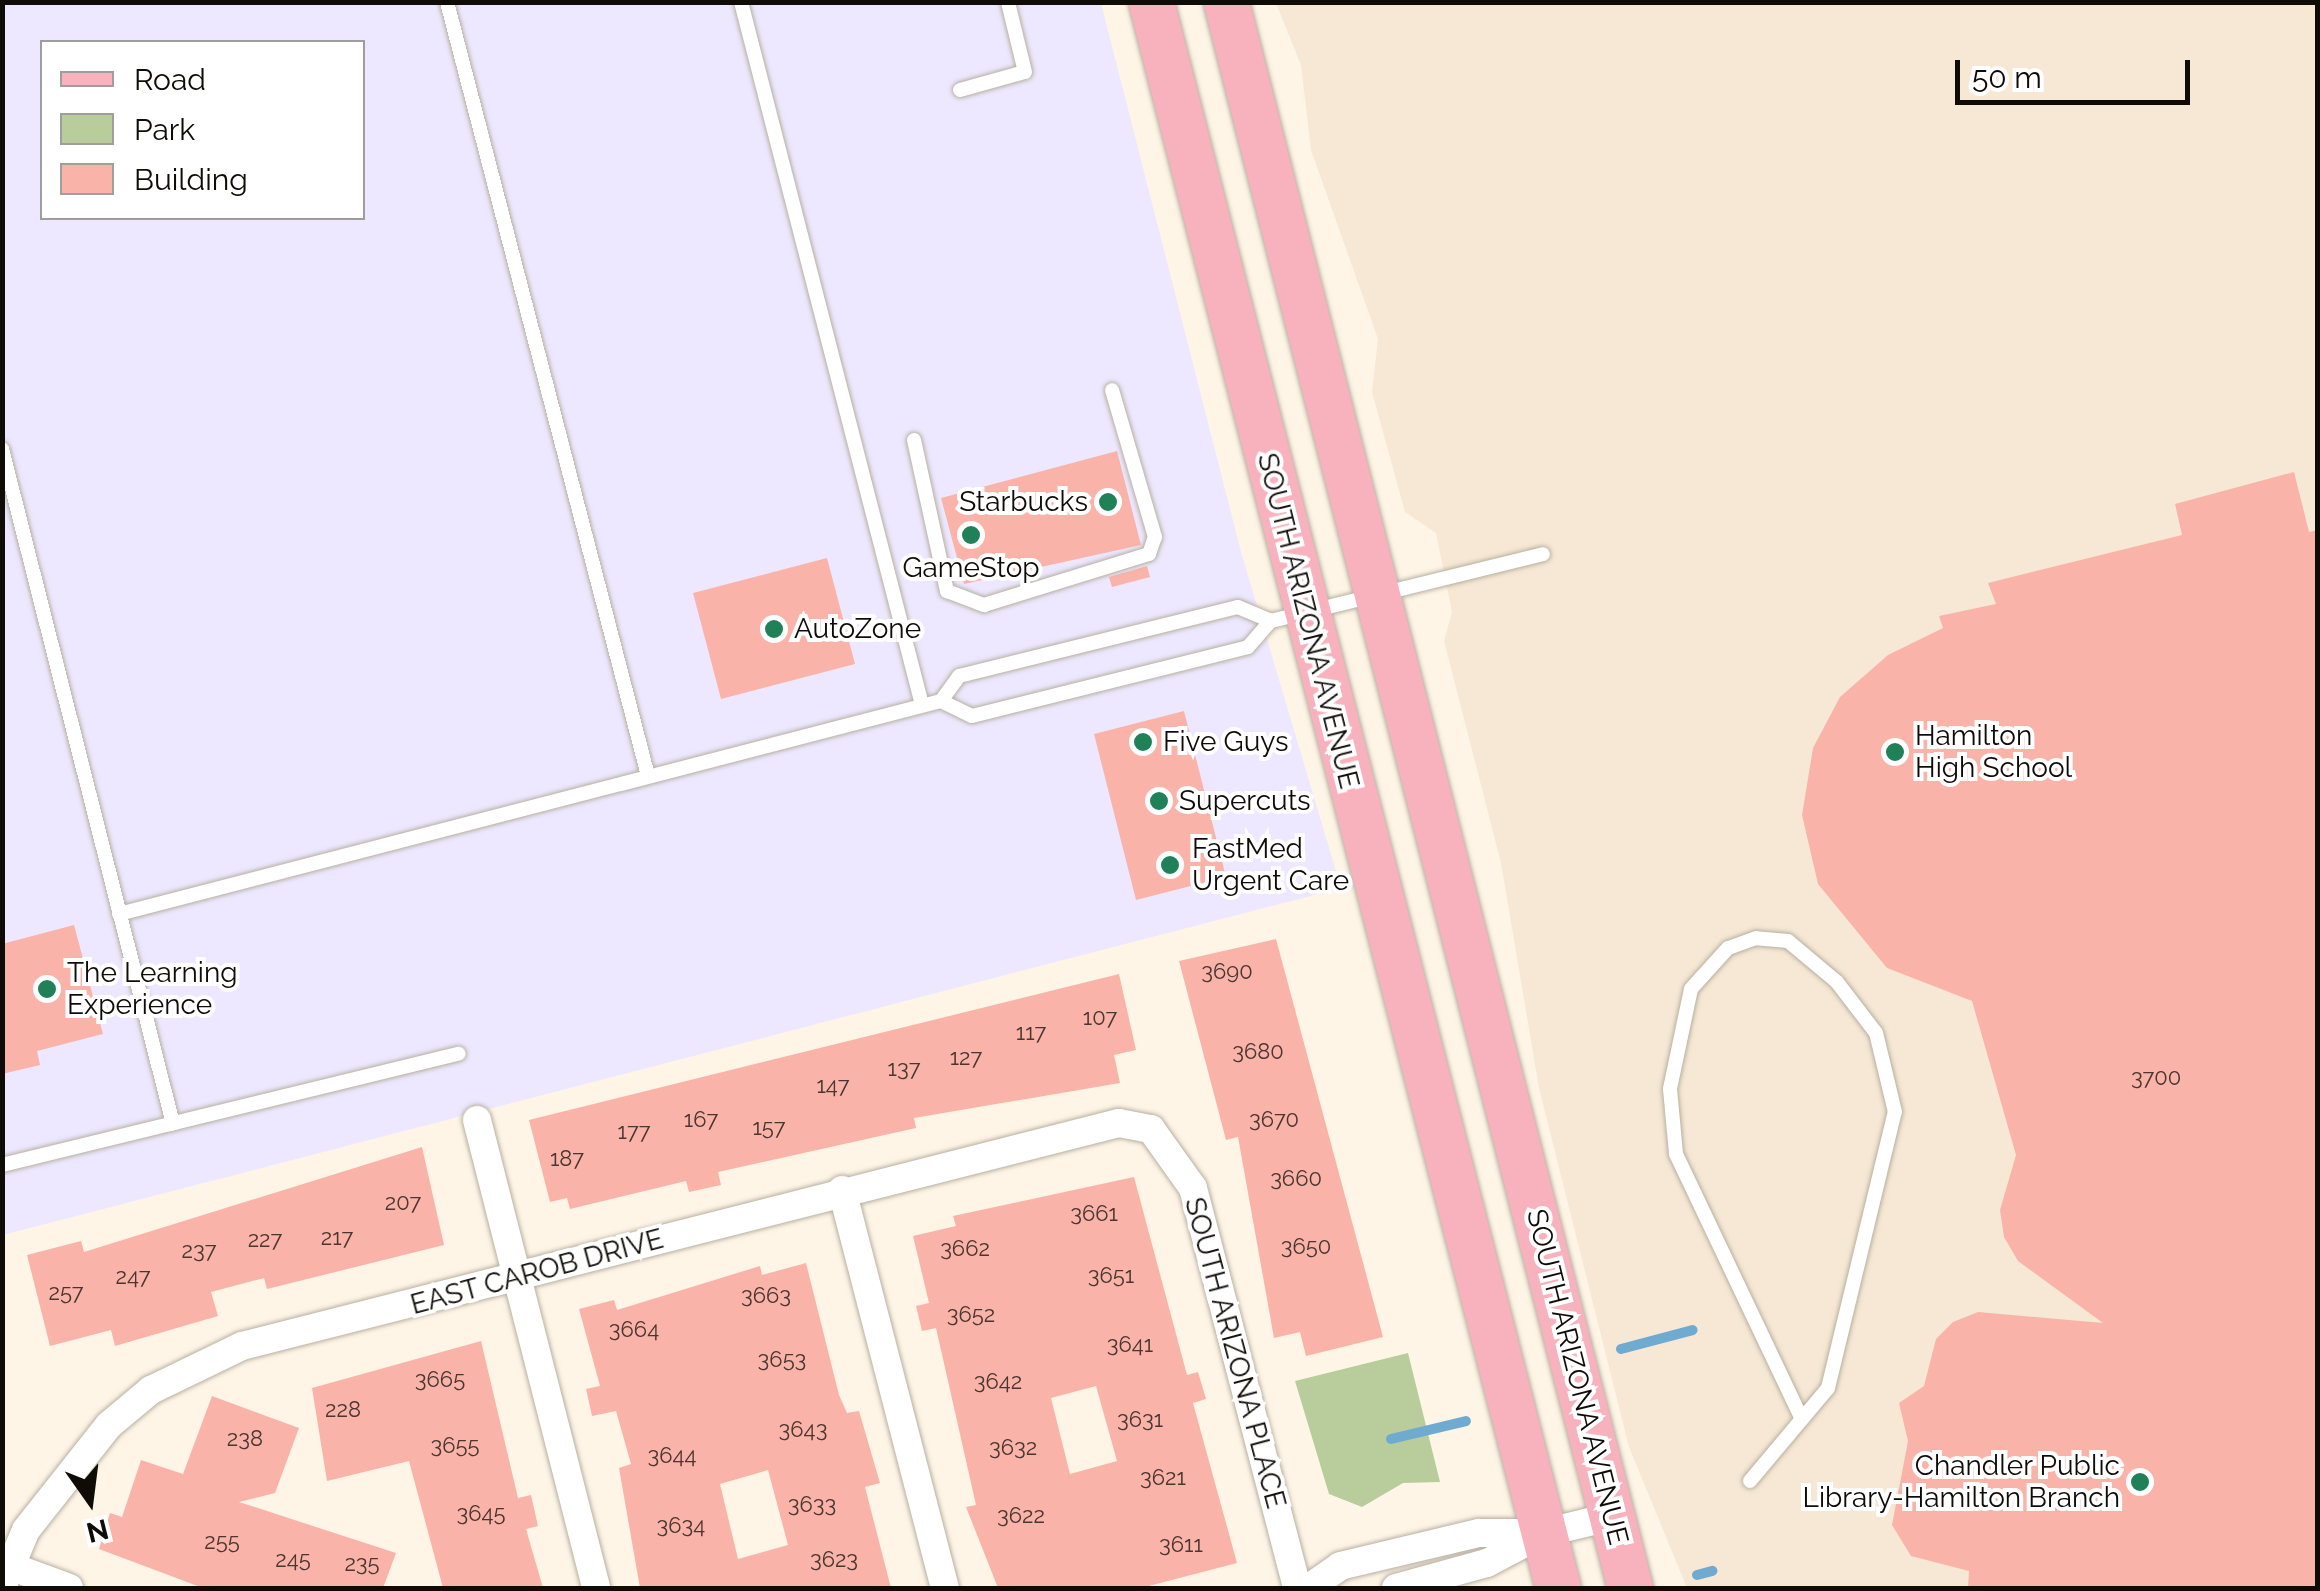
<!DOCTYPE html>
<html>
<head>
<meta charset="utf-8">
<style>
  body { margin:0 }
  #map { position:relative; width:2320px; height:1591px; overflow:hidden; background:#fef5e7; font-family:Raleway,sans-serif }
  div>[style] { position:absolute }
  [style*='--x'] { left:calc(var(--x)*1px); top:calc(var(--y)*1px); width:calc(var(--w)*1px); rotate:calc(var(--a)*1deg) }
  .commercial>* { inset:0; background:#ede8ff }
  .built>* { inset:0; background:#f6e8d4 }
  .green>* { inset:0; background:#b8cc9c }
  .stream>* { height:10px; margin:-5px; padding:0 5px; transform-origin:5px; border-radius:5px; background:#6faad1 }
  .building>* { inset:0; background:#fab3a9 }
  .roads { filter:drop-shadow(0 0 2px #b8b0a2) drop-shadow(0 0 2px #b8b0a2) }
  .lane>* { height:14px; margin:-7px; padding:0 7px; transform-origin:7px; border-radius:7px; background:#fff }
  .street>* { height:28px; margin:-14px; padding:0 14px; transform-origin:14px; border-radius:14px; background:#fff }
  .primary>* { height:45px; margin:-22.5px; padding:0 22.5px; transform-origin:22.5px; border-radius:22.5px; background:#f7b2be }
  .dots>* { width:28px; height:28px; translate:-50% -50%; box-sizing:border-box; border:5px solid #fff; border-radius:50% }
  span { translate:-50% -50%; white-space:nowrap; text-align:center; line-height:1.15; -webkit-text-stroke:8px #fff; paint-order:stroke }
  .number-label { font-size:22px; color:#4a3630 }
  .number-label span { -webkit-text-stroke-width:0 }
  .poi-label { font-size:28px; color:#0f0c08 }
  .right { translate:-100% -50%; text-align:right }
  .left { translate:0 -50%; text-align:left }
  .street-label { font-size:28px; color:#0f0c08 }
  .frame { position:absolute; inset:0; border:5px solid #0f0c08; pointer-events:none }
  .legend { position:absolute; left:40px; top:40px; width:325px; height:180px; box-sizing:border-box; background:#fff; border:2px solid #9f9e9c; margin:0; padding:12px 18px; list-style:none; font-size:30px; color:#0f0c08 }
  .legend li { display:flex; align-items:center; gap:20px; height:50px }
  .legend b { width:50px; border:2px solid #9f9e9c }
  .north { position:absolute; left:40px; top:1451px; width:100px; height:100px; -webkit-text-stroke:8px #fff; paint-order:stroke; rotate:166deg; font-size:28px; font-weight:700; line-height:40px; text-align:center; color:#0f0c08 }
  .north::after { content:''; display:block; margin:auto; width:35px; height:45px; background:#0f0c08; clip-path:polygon(50% 0,100% 100%,50% 72%,0 100%) }
  .scale { position:absolute; left:1955px; top:60px; width:235px; height:45px; box-sizing:border-box; border:5px solid #0f0c08; border-top:0; padding-left:12px; font-size:30px; line-height:35px; white-space:nowrap; color:#0f0c08; -webkit-text-stroke:8px #fff; paint-order:stroke }
</style>
</head>
<body>
<div id="map">
  <div class="commercial">
    <div style="clip-path:polygon(evenodd,3px 3px,1101px 3px,1241px 552px,1341px 888px,3px 1235px,3px 3px,42px 42px,362px 42px,362px 218px,42px 218px,42px 42px)"></div>
  </div>
  <div class="built">
    <div style="clip-path:polygon(1276px 3px,2317px 3px,2317px 1588px,1687px 1588px,1629px 1447px,1539px 1088px,1501px 863px,1444px 641px,1452px 612px,1436px 533px,1405px 512px,1372px 392px,1378px 339px,1311px 150px,1301px 65px)"></div>
  </div>
  <div class="green">
    <div style="clip-path:polygon(1408px 1353px,1440px 1482px,1403px 1483px,1362px 1507px,1329px 1494px,1295px 1381px)"></div>
  </div>
  <div class="stream">
    <div style="--x:1621;--y:1349;--w:74;--a:-14.8"></div>
    <div style="--x:1391;--y:1439;--w:77;--a:-13.5"></div>
    <div style="--x:1697;--y:1575;--w:16;--a:-15"></div>
  </div>
  <div class="building">
    <div style="clip-path:polygon(1117px 451px,1141px 545px,964px 584px,941px 498px)"></div>
    <div style="clip-path:polygon(2294px 472px,2309px 532px,2318px 530px,2318px 1588px,1968px 1588px,1969px 1571px,1911px 1556px,1892px 1525px,1908px 1441px,1899px 1403px,1924px 1386px,1936px 1339px,1953px 1322px,1978px 1312px,2103px 1323px,2018px 1261px,2004px 1237px,2000px 1210px,2016px 1155px,1972px 1001px,1887px 968px,1818px 884px,1802px 815px,1813px 748px,1840px 697px,1888px 655px,1943px 628px,1939px 616px,1996px 604px,1988px 583px,2182px 535px,2175px 504px)"></div>
    <div style="clip-path:polygon(827px 558px,855px 664px,721px 699px,693px 593px)"></div>
    <div style="clip-path:polygon(1147px 566px,1150px 577px,1112px 587px,1109px 577px)"></div>
    <div style="clip-path:polygon(1184px 711px,1226px 877px,1136px 900px,1094px 734px)"></div>
    <div style="clip-path:polygon(74px 925px,103px 1034px,37px 1051px,40px 1065px,2px 1074px,2px 944px)"></div>
    <div style="clip-path:polygon(1276px 939px,1383px 1337px,1306px 1356px,1300px 1332px,1274px 1338px,1238px 1137px,1226px 1140px,1179px 961px)"></div>
    <div style="clip-path:polygon(1119px 974px,1136px 1050px,1114px 1055px,1120px 1083px,914px 1118px,916px 1128px,718px 1172px,721px 1185px,689px 1192px,686px 1181px,570px 1209px,567px 1198px,550px 1202px,529px 1120px)"></div>
    <div style="clip-path:polygon(422px 1147px,444px 1245px,267px 1289px,264px 1278px,211px 1292px,218px 1316px,115px 1346px,111px 1330px,50px 1346px,27px 1255px,81px 1241px,84px 1252px)"></div>
    <div style="clip-path:polygon(evenodd,1134px 1177px,1187px 1375px,1198px 1372px,1206px 1399px,1193px 1403px,1237px 1563px,1141px 1588px,998px 1588px,966px 1507px,976px 1505px,936px 1328px,922px 1331px,916px 1306px,929px 1303px,913px 1236px,956px 1226px,953px 1216px,1134px 1177px,1096px 1386px,1117px 1461px,1070px 1474px,1051px 1398px,1096px 1386px)"></div>
    <div style="clip-path:polygon(evenodd,806px 1263px,839px 1395px,847px 1413px,859px 1411px,880px 1483px,865px 1487px,891px 1588px,640px 1588px,619px 1468px,631px 1464px,616px 1411px,592px 1416px,586px 1389px,600px 1386px,579px 1309px,614px 1300px,617px 1310px,760px 1266px,762px 1275px,806px 1263px,768px 1470px,788px 1545px,738px 1559px,720px 1484px,768px 1470px)"></div>
    <div style="clip-path:polygon(481px 1341px,518px 1498px,531px 1495px,538px 1526px,526px 1529px,543px 1588px,443px 1588px,409px 1461px,327px 1481px,312px 1388px)"></div>
    <div style="clip-path:polygon(212px 1396px,299px 1428px,275px 1493px,239px 1502px,396px 1553px,383px 1588px,203px 1588px,99px 1549px,110px 1513px,122px 1517px,141px 1460px,183px 1474px)"></div>
  </div>
  <div class="roads">
    <div class="lane">
      <div style="--x:447;--y:2;--w:800;--a:75.44"></div>
      <div style="--x:741;--y:2;--w:726;--a:75.56"></div>
      <div style="--x:960;--y:90;--w:67;--a:-15.5"></div>
      <div style="--x:1025;--y:72;--w:72;--a:-103.7"></div>
      <div style="--x:914;--y:440;--w:155;--a:77.7"></div>
      <div style="--x:947;--y:591;--w:40;--a:21"></div>
      <div style="--x:984;--y:605;--w:173;--a:-17.2"></div>
      <div style="--x:1149;--y:554;--w:18;--a:-71"></div>
      <div style="--x:1155;--y:537;--w:153;--a:-106.3"></div>
      <div style="--x:2;--y:449;--w:696;--a:75.78"></div>
      <div style="--x:941;--y:701;--w:31;--a:-54"></div>
      <div style="--x:959;--y:676;--w:287;--a:-13.9"></div>
      <div style="--x:1238;--y:607;--w:36;--a:23"></div>
      <div style="--x:1271;--y:621;--w:280;--a:-13.8"></div>
      <div style="--x:119;--y:914;--w:849;--a:-14.53"></div>
      <div style="--x:941;--y:701;--w:34;--a:26"></div>
      <div style="--x:972;--y:716;--w:284;--a:-14"></div>
      <div style="--x:1248;--y:647;--w:35;--a:-49"></div>
      <div style="--x:2;--y:1165;--w:470;--a:-13.7"></div>
      <div style="--x:1750;--y:1481;--w:121;--a:-50"></div>
      <div style="--x:1828;--y:1388;--w:284;--a:-76.4"></div>
      <div style="--x:1895;--y:1112;--w:81;--a:-103.5"></div>
      <div style="--x:1876;--y:1033;--w:64;--a:-127.4"></div>
      <div style="--x:1837;--y:982;--w:64;--a:-140.1"></div>
      <div style="--x:1788;--y:941;--w:32;--a:-175"></div>
      <div style="--x:1756;--y:938;--w:30;--a:160"></div>
      <div style="--x:1728;--y:948;--w:55;--a:132.1"></div>
      <div style="--x:1691;--y:989;--w:102;--a:101.9"></div>
      <div style="--x:1670;--y:1089;--w:65;--a:84.7"></div>
      <div style="--x:1676;--y:1154;--w:293;--a:64.6"></div>
    </div>
    <div class="street">
      <div style="--x:477;--y:1120;--w:483;--a:75.7"></div>
      <div style="--x:842;--y:1190;--w:411;--a:75.5"></div>
      <div style="--x:10;--y:1566;--w:63;--a:20.4"></div>
      <div style="--x:2;--y:1587;--w:62;--a:-67.2"></div>
      <div style="--x:26;--y:1530;--w:134;--a:-51.7"></div>
      <div style="--x:109;--y:1425;--w:55;--a:-39.8"></div>
      <div style="--x:151;--y:1390;--w:101;--a:-25.8"></div>
      <div style="--x:242;--y:1346;--w:905;--a:-14.27"></div>
      <div style="--x:1119;--y:1123;--w:33;--a:11"></div>
      <div style="--x:1151;--y:1129;--w:72;--a:54.6"></div>
      <div style="--x:1193;--y:1188;--w:413;--a:75.4"></div>
      <div style="--x:1309;--y:1588;--w:38;--a:-35"></div>
      <div style="--x:1340;--y:1566;--w:143;--a:-13.4"></div>
      <div style="--x:1479;--y:1533;--w:65;--a:0"></div>
      <div style="--x:1544;--y:1533;--w:72;--a:-13.7"></div>
      <div style="--x:1396;--y:1588;--w:94;--a:-15.4"></div>
      <div style="--x:1487;--y:1563;--w:58;--a:-27.9"></div>
    </div>
    <div class="primary">
      <div style="--x:1151;--y:2;--w:1637;--a:75.61"></div>
      <div style="--x:1226;--y:2;--w:1637;--a:75.71"></div>
    </div>
  </div>
  <div class="dots">
    <div style="left:1108px;top:502px;background:#208159"></div>
    <div style="left:971px;top:535px;background:#208159"></div>
    <div style="left:774px;top:629px;background:#208159"></div>
    <div style="left:1143px;top:742px;background:#208159"></div>
    <div style="left:1895px;top:752px;background:#208159"></div>
    <div style="left:1159px;top:801px;background:#208159"></div>
    <div style="left:1170px;top:865px;background:#208159"></div>
    <div style="left:47px;top:989px;background:#208159"></div>
    <div style="left:2140px;top:1482px;background:#208159"></div>
  </div>
  <div class="number-label">
    <span style="left:1227px;top:972px">3690</span>
    <span style="left:1100px;top:1018px">107</span>
    <span style="left:1031px;top:1033px">117</span>
    <span style="left:1258px;top:1052px">3680</span>
    <span style="left:966px;top:1058px">127</span>
    <span style="left:904px;top:1069px">137</span>
    <span style="left:2156px;top:1078px">3700</span>
    <span style="left:833px;top:1086px">147</span>
    <span style="left:701px;top:1120px">167</span>
    <span style="left:1274px;top:1120px">3670</span>
    <span style="left:769px;top:1128px">157</span>
    <span style="left:634px;top:1132px">177</span>
    <span style="left:567px;top:1159px">187</span>
    <span style="left:1296px;top:1179px">3660</span>
    <span style="left:403px;top:1203px">207</span>
    <span style="left:1094px;top:1214px">3661</span>
    <span style="left:337px;top:1238px">217</span>
    <span style="left:265px;top:1240px">227</span>
    <span style="left:1306px;top:1247px">3650</span>
    <span style="left:965px;top:1249px">3662</span>
    <span style="left:199px;top:1251px">237</span>
    <span style="left:1111px;top:1276px">3651</span>
    <span style="left:133px;top:1277px">247</span>
    <span style="left:66px;top:1293px">257</span>
    <span style="left:766px;top:1296px">3663</span>
    <span style="left:971px;top:1315px">3652</span>
    <span style="left:634px;top:1330px">3664</span>
    <span style="left:1130px;top:1345px">3641</span>
    <span style="left:782px;top:1360px">3653</span>
    <span style="left:440px;top:1380px">3665</span>
    <span style="left:998px;top:1382px">3642</span>
    <span style="left:343px;top:1410px">228</span>
    <span style="left:1140px;top:1420px">3631</span>
    <span style="left:803px;top:1430px">3643</span>
    <span style="left:245px;top:1439px">238</span>
    <span style="left:455px;top:1446px">3655</span>
    <span style="left:1013px;top:1448px">3632</span>
    <span style="left:672px;top:1456px">3644</span>
    <span style="left:1163px;top:1478px">3621</span>
    <span style="left:812px;top:1505px">3633</span>
    <span style="left:481px;top:1514px">3645</span>
    <span style="left:1021px;top:1516px">3622</span>
    <span style="left:681px;top:1526px">3634</span>
    <span style="left:222px;top:1542px">255</span>
    <span style="left:1181px;top:1545px">3611</span>
    <span style="left:293px;top:1560px">245</span>
    <span style="left:834px;top:1560px">3623</span>
    <span style="left:362px;top:1564px">235</span>
  </div>
  <div class="poi-label">
    <span class="right" style="left:1088px;top:502px">Starbucks</span>
    <span style="left:971px;top:568px">GameStop</span>
    <span class="left" style="left:794px;top:629px">AutoZone</span>
    <span class="left" style="left:1915px;top:752px">Hamilton<br>High School</span>
    <span class="left" style="left:1163px;top:742px">Five Guys</span>
    <span class="left" style="left:1179px;top:801px">Supercuts</span>
    <span class="left" style="left:1192px;top:865px">FastMed<br>Urgent Care</span>
    <span class="left" style="left:67px;top:989px">The Learning<br>Experience</span>
    <span class="right" style="left:2120px;top:1482px">Chandler Public<br>Library-Hamilton Branch</span>
  </div>
  <div class="street-label">
    <span style="left:1308px;top:621px;rotate:76deg">SOUTH ARIZONA AVENUE</span>
    <span style="left:537px;top:1272px;rotate:-15deg">EAST CAROB DRIVE</span>
    <span style="left:1235px;top:1353px;rotate:75deg">SOUTH ARIZONA PLACE</span>
    <span style="left:1577px;top:1377px;rotate:76deg">SOUTH ARIZONA AVENUE</span>
  </div>
  <div class="frame"></div>
  <ul class="legend">
  <li><b style="height:12px;background:#f7b2be"></b>Road</li>
  <li><b style="height:28px;background:#b8cc9c"></b>Park</li>
  <li><b style="height:28px;background:#fab3a9"></b>Building</li>
  </ul>
  <div class="north">N</div>
  <div class="scale">50 m</div>
</div>
</body>
</html>
